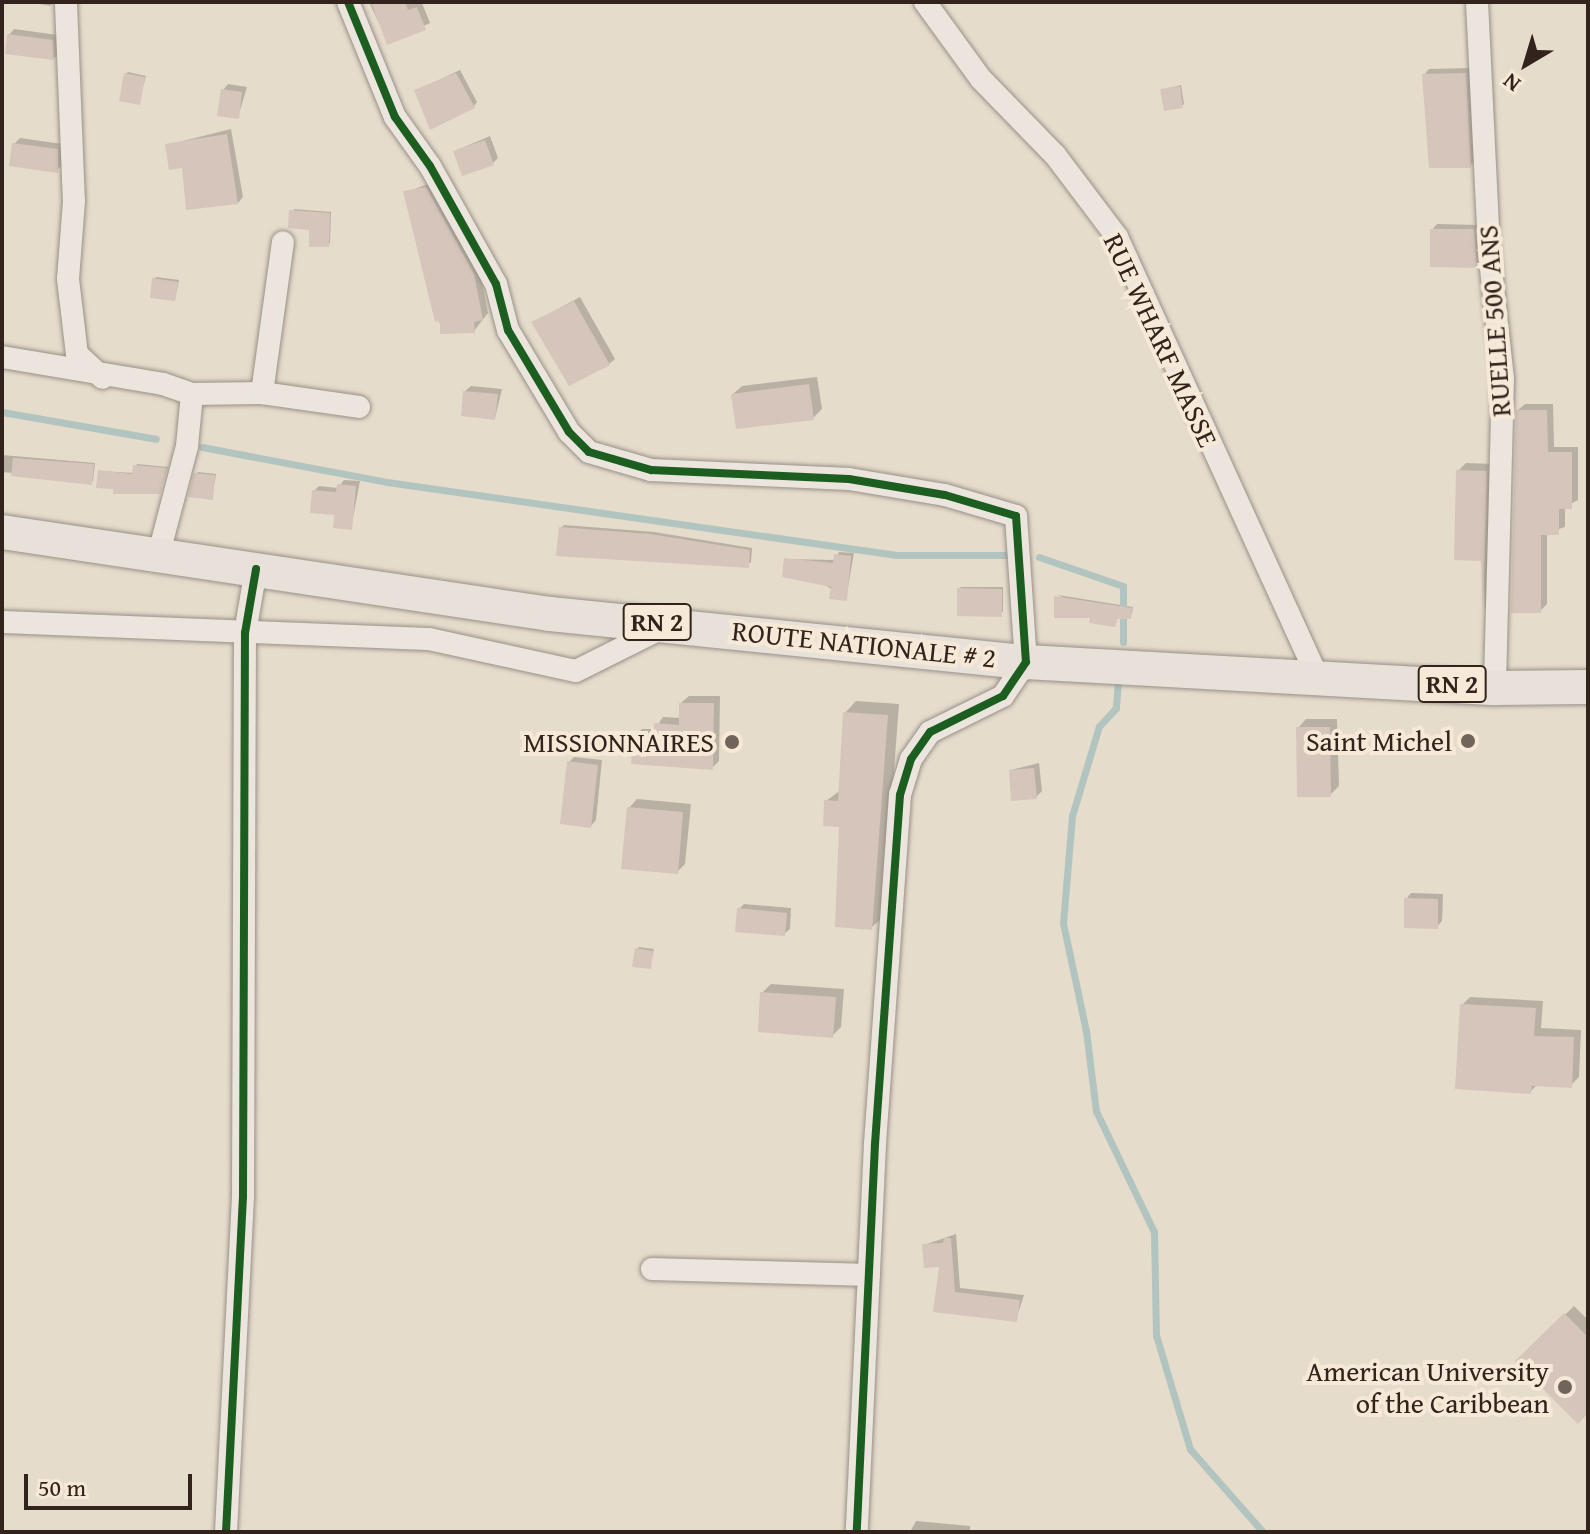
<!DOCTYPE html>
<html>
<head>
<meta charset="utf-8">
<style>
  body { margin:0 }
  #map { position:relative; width:1590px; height:1534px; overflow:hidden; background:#e6dccc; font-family:"Gentium Book Plus",serif }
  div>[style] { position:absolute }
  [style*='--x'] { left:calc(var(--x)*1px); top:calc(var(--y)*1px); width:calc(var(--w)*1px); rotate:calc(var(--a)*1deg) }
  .shadow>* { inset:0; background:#0003 }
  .stream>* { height:7px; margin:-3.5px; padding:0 3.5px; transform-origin:3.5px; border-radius:3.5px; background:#b2c4bf }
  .building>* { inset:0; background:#d6c5ba }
  .roads { filter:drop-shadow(0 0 2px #989187) drop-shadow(0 0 2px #989187) }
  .minor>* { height:22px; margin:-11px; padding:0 11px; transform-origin:11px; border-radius:11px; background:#ebe5de }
  .primary>* { height:34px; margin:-17px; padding:0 17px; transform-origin:17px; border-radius:17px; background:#e8e1d9 }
  .cycleway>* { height:8px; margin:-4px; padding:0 4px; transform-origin:4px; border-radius:4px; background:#1b5e20 }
  .dots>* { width:22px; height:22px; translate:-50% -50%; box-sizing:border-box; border:4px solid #f6e9d7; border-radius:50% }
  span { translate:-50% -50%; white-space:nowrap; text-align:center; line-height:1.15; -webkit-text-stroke:8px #f6e9d7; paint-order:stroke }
  .shield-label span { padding:2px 6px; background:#f6e9d7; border:2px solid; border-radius:6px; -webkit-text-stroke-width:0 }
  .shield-label { font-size:26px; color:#32231c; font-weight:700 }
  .street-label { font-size:28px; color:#32231c }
  .poi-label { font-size:28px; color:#32231c }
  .right { translate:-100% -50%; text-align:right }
  .frame { position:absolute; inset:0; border:4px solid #32231c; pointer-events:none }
  .north { position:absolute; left:1486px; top:24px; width:80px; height:80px; -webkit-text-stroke:6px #f6e9d7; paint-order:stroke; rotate:218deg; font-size:22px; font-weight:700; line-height:32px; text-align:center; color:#32231c }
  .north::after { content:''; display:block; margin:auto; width:28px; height:36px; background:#32231c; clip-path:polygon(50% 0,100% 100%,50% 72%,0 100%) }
  .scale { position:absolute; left:24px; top:1474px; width:168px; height:36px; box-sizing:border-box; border:4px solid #32231c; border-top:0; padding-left:10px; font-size:24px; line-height:28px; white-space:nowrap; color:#32231c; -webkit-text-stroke:6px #f6e9d7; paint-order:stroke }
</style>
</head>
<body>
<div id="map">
  <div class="shadow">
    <div style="clip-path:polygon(29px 2px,54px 2px,50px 6px)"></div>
    <div style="clip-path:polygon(369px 2px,422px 3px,430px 23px,388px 42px)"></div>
    <div style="clip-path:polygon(14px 29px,58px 35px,59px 53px,54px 58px,9px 35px)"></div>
    <div style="clip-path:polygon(1471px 68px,1476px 160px,1470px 166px,1424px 75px,1429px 69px)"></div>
    <div style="clip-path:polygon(460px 70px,477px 102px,474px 106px,416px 91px)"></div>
    <div style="clip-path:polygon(128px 72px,146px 76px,139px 102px,126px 74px)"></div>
    <div style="clip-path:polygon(228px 84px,247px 87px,238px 117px,223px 90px)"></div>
    <div style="clip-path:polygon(1181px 85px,1184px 104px,1182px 106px,1162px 90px)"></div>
    <div style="clip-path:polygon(231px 129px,243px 197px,238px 203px,183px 166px,167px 145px)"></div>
    <div style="clip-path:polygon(490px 136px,498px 158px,493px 163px,455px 151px)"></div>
    <div style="clip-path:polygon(20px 138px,62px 144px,62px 165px,57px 170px,14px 144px)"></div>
    <div style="clip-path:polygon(431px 183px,479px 268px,488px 313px,474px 331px,442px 332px,406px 192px)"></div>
    <div style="clip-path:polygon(293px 209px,331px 212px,330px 243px,328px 245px)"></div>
    <div style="clip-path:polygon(1437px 224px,1479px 225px,1481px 260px,1476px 266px,1432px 230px)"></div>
    <div style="clip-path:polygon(156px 277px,179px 280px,175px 299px,154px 279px)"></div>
    <div style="clip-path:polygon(580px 297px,615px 359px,609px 364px,534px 322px)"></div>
    <div style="clip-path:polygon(817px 377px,822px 409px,813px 418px,733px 394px,742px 386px)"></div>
    <div style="clip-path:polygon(471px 386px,502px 389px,495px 418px,465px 391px)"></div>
    <div style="clip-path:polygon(1525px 404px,1553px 404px,1554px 447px,1578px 447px,1578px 500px,1565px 507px,1565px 527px,1547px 533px,1547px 604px,1540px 611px,1518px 410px)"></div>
    <div style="clip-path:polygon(2px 455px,95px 463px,93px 481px,2px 472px)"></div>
    <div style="clip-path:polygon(1466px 463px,1493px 464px,1490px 604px,1485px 609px,1483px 559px,1458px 471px)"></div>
    <div style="clip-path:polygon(137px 464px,168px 467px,159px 492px,100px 471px,134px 473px)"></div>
    <div style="clip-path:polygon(198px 472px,216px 474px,212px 498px,196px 474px)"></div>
    <div style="clip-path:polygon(344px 480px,360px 481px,351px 528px,314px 491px,319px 486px,338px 488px)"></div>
    <div style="clip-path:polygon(564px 525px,654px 532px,752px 548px,751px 563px,561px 528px)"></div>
    <div style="clip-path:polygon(839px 552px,854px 553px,846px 599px,786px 559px,835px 560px)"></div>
    <div style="clip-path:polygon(961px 587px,1003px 587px,1003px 612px,959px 589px)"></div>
    <div style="clip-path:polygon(1058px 595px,1133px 607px,1132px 614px,1118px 617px,1115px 625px)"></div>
    <div style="clip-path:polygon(689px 696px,720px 696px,719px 761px,712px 768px,635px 736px,642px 729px,655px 729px,663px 717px,681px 718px,681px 703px)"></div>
    <div style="clip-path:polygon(856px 701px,899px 704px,883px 917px,871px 928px,841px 825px,826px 801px,841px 790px,845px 713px)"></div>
    <div style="clip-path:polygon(1306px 719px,1337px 719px,1339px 786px,1330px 795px,1298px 728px)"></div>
    <div style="clip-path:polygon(574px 757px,602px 760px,596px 820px,591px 826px,569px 762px)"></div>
    <div style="clip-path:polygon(1039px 763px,1042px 791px,1036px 797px,1011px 770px)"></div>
    <div style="clip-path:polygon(637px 799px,691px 804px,685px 864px,677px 872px,629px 808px)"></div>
    <div style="clip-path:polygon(1411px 893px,1443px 894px,1442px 921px,1437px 927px,1406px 899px)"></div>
    <div style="clip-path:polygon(744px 904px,791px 908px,790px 929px,784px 934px,739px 909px)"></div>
    <div style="clip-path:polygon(639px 947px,654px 949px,650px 967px,637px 949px)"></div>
    <div style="clip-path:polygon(771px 984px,844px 989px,841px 1027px,832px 1036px,762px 993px)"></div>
    <div style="clip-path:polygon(1470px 997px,1543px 1001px,1541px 1028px,1581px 1030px,1579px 1077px,1571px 1085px,1538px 1084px,1530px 1092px,1462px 1005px)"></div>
    <div style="clip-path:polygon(956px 1234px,960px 1288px,1024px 1295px,1016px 1320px,935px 1311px,942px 1265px,924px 1245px)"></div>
    <div style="clip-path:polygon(1574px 1306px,1588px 1320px,1588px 1411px,1518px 1361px)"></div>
    <div style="clip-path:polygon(916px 1521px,970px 1526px,970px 1532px,910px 1532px)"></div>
  </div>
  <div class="stream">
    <div style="--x:2;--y:412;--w:156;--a:9.9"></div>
    <div style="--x:202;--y:447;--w:188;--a:10.7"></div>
    <div style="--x:387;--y:482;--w:515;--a:8.15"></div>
    <div style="--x:897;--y:555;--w:109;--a:0"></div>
    <div style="--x:1039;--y:557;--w:89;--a:19"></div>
    <div style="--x:1123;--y:586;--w:56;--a:90"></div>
    <div style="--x:1118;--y:683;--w:25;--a:95"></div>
    <div style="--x:1116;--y:708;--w:25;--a:133"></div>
    <div style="--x:1099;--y:726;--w:94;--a:106.7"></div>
    <div style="--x:1072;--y:816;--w:107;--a:94.8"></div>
    <div style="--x:1063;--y:923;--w:110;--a:78"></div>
    <div style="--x:1086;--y:1031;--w:81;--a:82.9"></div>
    <div style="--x:1096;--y:1111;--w:134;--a:64.4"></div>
    <div style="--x:1154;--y:1232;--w:103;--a:88.9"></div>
    <div style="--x:1156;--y:1335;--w:119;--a:73.4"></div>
    <div style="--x:1190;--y:1449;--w:111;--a:48.7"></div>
  </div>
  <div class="building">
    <div style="clip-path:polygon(371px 2px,405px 2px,408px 10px,417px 7px,426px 30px,387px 45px)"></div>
    <div style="clip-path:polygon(7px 34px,53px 40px,54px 60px,5px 54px)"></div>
    <div style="clip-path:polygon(124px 73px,145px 77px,140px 105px,119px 101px)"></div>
    <div style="clip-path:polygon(456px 73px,475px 108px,430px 130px,414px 90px)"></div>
    <div style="clip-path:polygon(1466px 73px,1471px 168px,1429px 168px,1422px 74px)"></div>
    <div style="clip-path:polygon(1180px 86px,1183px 108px,1164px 111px,1160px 89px)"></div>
    <div style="clip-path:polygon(221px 89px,242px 92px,239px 119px,217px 116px)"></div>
    <div style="clip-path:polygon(227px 134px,238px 204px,186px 210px,182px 168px,169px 170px,165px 144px)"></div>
    <div style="clip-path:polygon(485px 140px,494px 165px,462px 176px,453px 151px)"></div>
    <div style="clip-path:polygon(12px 143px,58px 149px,58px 173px,9px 166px)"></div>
    <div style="clip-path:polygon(426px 187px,474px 274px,483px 320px,474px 322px,475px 333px,440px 334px,440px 321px,435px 322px,403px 191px)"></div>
    <div style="clip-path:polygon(289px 210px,330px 213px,329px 247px,309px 247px,309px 230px,288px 228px)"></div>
    <div style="clip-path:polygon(1430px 229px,1474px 229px,1477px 268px,1430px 267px)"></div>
    <div style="clip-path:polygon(152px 278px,178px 282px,175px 301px,150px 298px)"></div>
    <div style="clip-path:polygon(574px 301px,610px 365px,569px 386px,531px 322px)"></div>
    <div style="clip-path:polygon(809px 384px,814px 420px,736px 429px,731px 394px)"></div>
    <div style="clip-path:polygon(463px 391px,498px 394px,495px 420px,461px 416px)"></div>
    <div style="clip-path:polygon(1516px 410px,1547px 410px,1548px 452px,1572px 452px,1572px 509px,1559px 509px,1559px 535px,1541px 535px,1541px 613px,1511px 613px)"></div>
    <div style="clip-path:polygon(13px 458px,94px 464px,92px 485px,11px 476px)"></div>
    <div style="clip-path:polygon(133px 465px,167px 468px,160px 494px,113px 494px,113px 489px,96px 488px,98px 470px,132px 474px)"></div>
    <div style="clip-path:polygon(1456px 470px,1487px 471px,1483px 613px,1481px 561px,1454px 560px)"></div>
    <div style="clip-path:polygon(194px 473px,215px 475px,213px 500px,188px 497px)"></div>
    <div style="clip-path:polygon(337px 484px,356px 486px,352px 530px,333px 528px,334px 515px,310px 513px,312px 490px,336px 492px)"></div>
    <div style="clip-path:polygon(559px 527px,650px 534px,750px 550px,749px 568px,556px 556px)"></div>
    <div style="clip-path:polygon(834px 554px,851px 556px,847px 601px,829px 599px,831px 587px,782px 577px,784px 558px,833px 563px)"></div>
    <div style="clip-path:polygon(957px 588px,1002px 589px,1002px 617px,957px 616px)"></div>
    <div style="clip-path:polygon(1054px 596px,1132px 608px,1131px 619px,1117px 619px,1115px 627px,1089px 623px,1090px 618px,1054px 618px)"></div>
    <div style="clip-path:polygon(679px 703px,714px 703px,713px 770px,631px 764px,633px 735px,653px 736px,654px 723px,679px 725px)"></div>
    <div style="clip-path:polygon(843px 712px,888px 715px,872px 930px,835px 927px,839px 827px,823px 826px,824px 800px,838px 801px)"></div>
    <div style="clip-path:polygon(1296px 727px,1330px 727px,1331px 797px,1297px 797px)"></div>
    <div style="clip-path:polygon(567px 761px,598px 765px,591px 828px,560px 824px)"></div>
    <div style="clip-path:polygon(1034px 768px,1037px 799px,1011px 801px,1009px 770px)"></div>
    <div style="clip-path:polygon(627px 807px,683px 812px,678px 874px,621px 869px)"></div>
    <div style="clip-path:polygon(1404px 898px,1438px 899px,1438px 929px,1404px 928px)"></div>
    <div style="clip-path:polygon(737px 908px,787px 913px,785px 936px,735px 932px)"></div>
    <div style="clip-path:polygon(635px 948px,653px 951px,651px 969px,632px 967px)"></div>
    <div style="clip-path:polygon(760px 992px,836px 997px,833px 1038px,758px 1032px)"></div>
    <div style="clip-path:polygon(1460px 1004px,1536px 1008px,1534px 1036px,1574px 1037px,1572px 1088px,1532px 1086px,1531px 1094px,1455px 1089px)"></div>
    <div style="clip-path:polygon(944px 1238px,951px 1238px,955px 1292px,1020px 1300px,1017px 1322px,933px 1312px,939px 1267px,924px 1268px,922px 1244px,943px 1243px)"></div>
    <div style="clip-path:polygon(1564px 1313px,1588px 1337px,1588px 1413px,1578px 1424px,1515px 1361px)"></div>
  </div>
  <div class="roads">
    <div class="minor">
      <div style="--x:348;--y:2;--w:124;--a:67.8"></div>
      <div style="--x:395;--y:117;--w:60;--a:54.5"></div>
      <div style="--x:430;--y:166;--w:135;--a:60.8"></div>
      <div style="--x:496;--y:284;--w:48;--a:75.4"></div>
      <div style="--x:508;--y:330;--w:119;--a:59.1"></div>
      <div style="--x:569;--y:432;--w:28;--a:45"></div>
      <div style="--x:589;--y:452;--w:65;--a:16.2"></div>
      <div style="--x:651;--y:470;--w:198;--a:2.6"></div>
      <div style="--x:849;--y:479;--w:97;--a:9.5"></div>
      <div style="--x:945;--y:495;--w:74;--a:16.5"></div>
      <div style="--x:1016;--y:516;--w:146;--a:86.1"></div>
      <div style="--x:1026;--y:662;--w:41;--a:124.1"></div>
      <div style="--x:1003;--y:696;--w:81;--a:153.7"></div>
      <div style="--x:930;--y:732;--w:33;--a:125"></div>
      <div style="--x:911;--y:759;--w:38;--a:107"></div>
      <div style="--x:900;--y:795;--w:350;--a:94.1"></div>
      <div style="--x:875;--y:1144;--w:388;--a:92.7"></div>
      <div style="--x:925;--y:2;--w:95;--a:54"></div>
      <div style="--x:981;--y:79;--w:106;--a:45.8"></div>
      <div style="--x:1055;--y:155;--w:103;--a:52.9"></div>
      <div style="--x:1117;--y:237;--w:480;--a:65.5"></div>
      <div style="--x:1477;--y:2;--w:248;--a:87.2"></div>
      <div style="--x:1489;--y:250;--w:129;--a:83.8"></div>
      <div style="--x:1503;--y:378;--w:310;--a:91.5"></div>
      <div style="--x:66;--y:4;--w:197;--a:87.7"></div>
      <div style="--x:74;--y:201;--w:78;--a:94.4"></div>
      <div style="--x:68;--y:279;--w:76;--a:83.2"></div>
      <div style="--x:77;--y:354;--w:35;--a:43"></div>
      <div style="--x:2;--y:357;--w:163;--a:9.5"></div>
      <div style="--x:163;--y:384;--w:31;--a:19"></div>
      <div style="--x:192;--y:394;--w:70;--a:-0.8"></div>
      <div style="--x:262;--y:393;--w:98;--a:8.2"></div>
      <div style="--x:262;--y:393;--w:152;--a:-82.1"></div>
      <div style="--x:159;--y:553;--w:111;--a:-75.3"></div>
      <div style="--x:187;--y:446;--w:52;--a:-84.5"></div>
      <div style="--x:2;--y:622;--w:427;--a:2.3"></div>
      <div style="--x:429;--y:639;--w:150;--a:12.3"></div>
      <div style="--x:576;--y:671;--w:98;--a:-26.6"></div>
      <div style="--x:652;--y:1269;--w:217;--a:1.6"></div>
      <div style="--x:226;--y:1532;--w:335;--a:-87.1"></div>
      <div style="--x:243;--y:1197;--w:564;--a:-89.8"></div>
      <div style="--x:245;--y:633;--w:65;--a:-80.2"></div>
    </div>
    <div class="primary">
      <div style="--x:2;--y:532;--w:554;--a:8.51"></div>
      <div style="--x:550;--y:614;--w:478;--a:5.8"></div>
      <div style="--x:1026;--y:662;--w:470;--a:3.2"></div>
      <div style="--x:1495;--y:688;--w:93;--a:-0.6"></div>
    </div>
  </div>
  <div class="cycleway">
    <div style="--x:348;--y:2;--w:124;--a:67.8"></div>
    <div style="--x:395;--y:117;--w:60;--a:54.5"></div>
    <div style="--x:430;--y:166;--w:135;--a:60.8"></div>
    <div style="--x:496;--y:284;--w:48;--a:75.4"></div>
    <div style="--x:508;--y:330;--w:119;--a:59.1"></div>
    <div style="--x:569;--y:432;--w:28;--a:45"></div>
    <div style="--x:589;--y:452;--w:65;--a:16.2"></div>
    <div style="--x:651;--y:470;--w:198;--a:2.6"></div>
    <div style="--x:849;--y:479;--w:97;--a:9.5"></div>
    <div style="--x:945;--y:495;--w:74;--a:16.5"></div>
    <div style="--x:1016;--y:516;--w:146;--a:86.1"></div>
    <div style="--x:1026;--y:662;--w:41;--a:124.1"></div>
    <div style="--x:1003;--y:696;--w:81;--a:153.7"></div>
    <div style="--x:930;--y:732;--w:33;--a:125"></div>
    <div style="--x:911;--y:759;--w:38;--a:107"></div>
    <div style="--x:900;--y:795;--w:350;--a:94.1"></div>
    <div style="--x:875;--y:1144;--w:388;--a:92.7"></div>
    <div style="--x:226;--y:1532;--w:335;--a:-87.1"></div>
    <div style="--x:243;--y:1197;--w:564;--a:-89.8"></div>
    <div style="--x:245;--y:633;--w:65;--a:-80.2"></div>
  </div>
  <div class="dots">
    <div style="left:1468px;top:741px;background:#71645a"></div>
    <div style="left:732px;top:742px;background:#71645a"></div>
    <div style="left:1565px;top:1387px;background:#71645a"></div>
  </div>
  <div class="shield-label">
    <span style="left:657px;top:622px">RN 2</span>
    <span style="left:1452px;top:684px">RN 2</span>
  </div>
  <div class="street-label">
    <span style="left:1494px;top:321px;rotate:-94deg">RUELLE 500 ANS</span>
    <span style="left:1161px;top:340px;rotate:65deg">RUE WHARF MASSE</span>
    <span style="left:864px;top:644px;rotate:6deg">ROUTE NATIONALE # 2</span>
  </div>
  <div class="poi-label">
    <span class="right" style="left:1452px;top:741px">Saint Michel</span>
    <span class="right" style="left:714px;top:742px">MISSIONNAIRES</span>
    <span class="right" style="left:1549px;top:1387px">American University<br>of the Caribbean</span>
  </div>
  <div class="frame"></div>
  <div class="north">N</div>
  <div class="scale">50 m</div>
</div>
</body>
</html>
